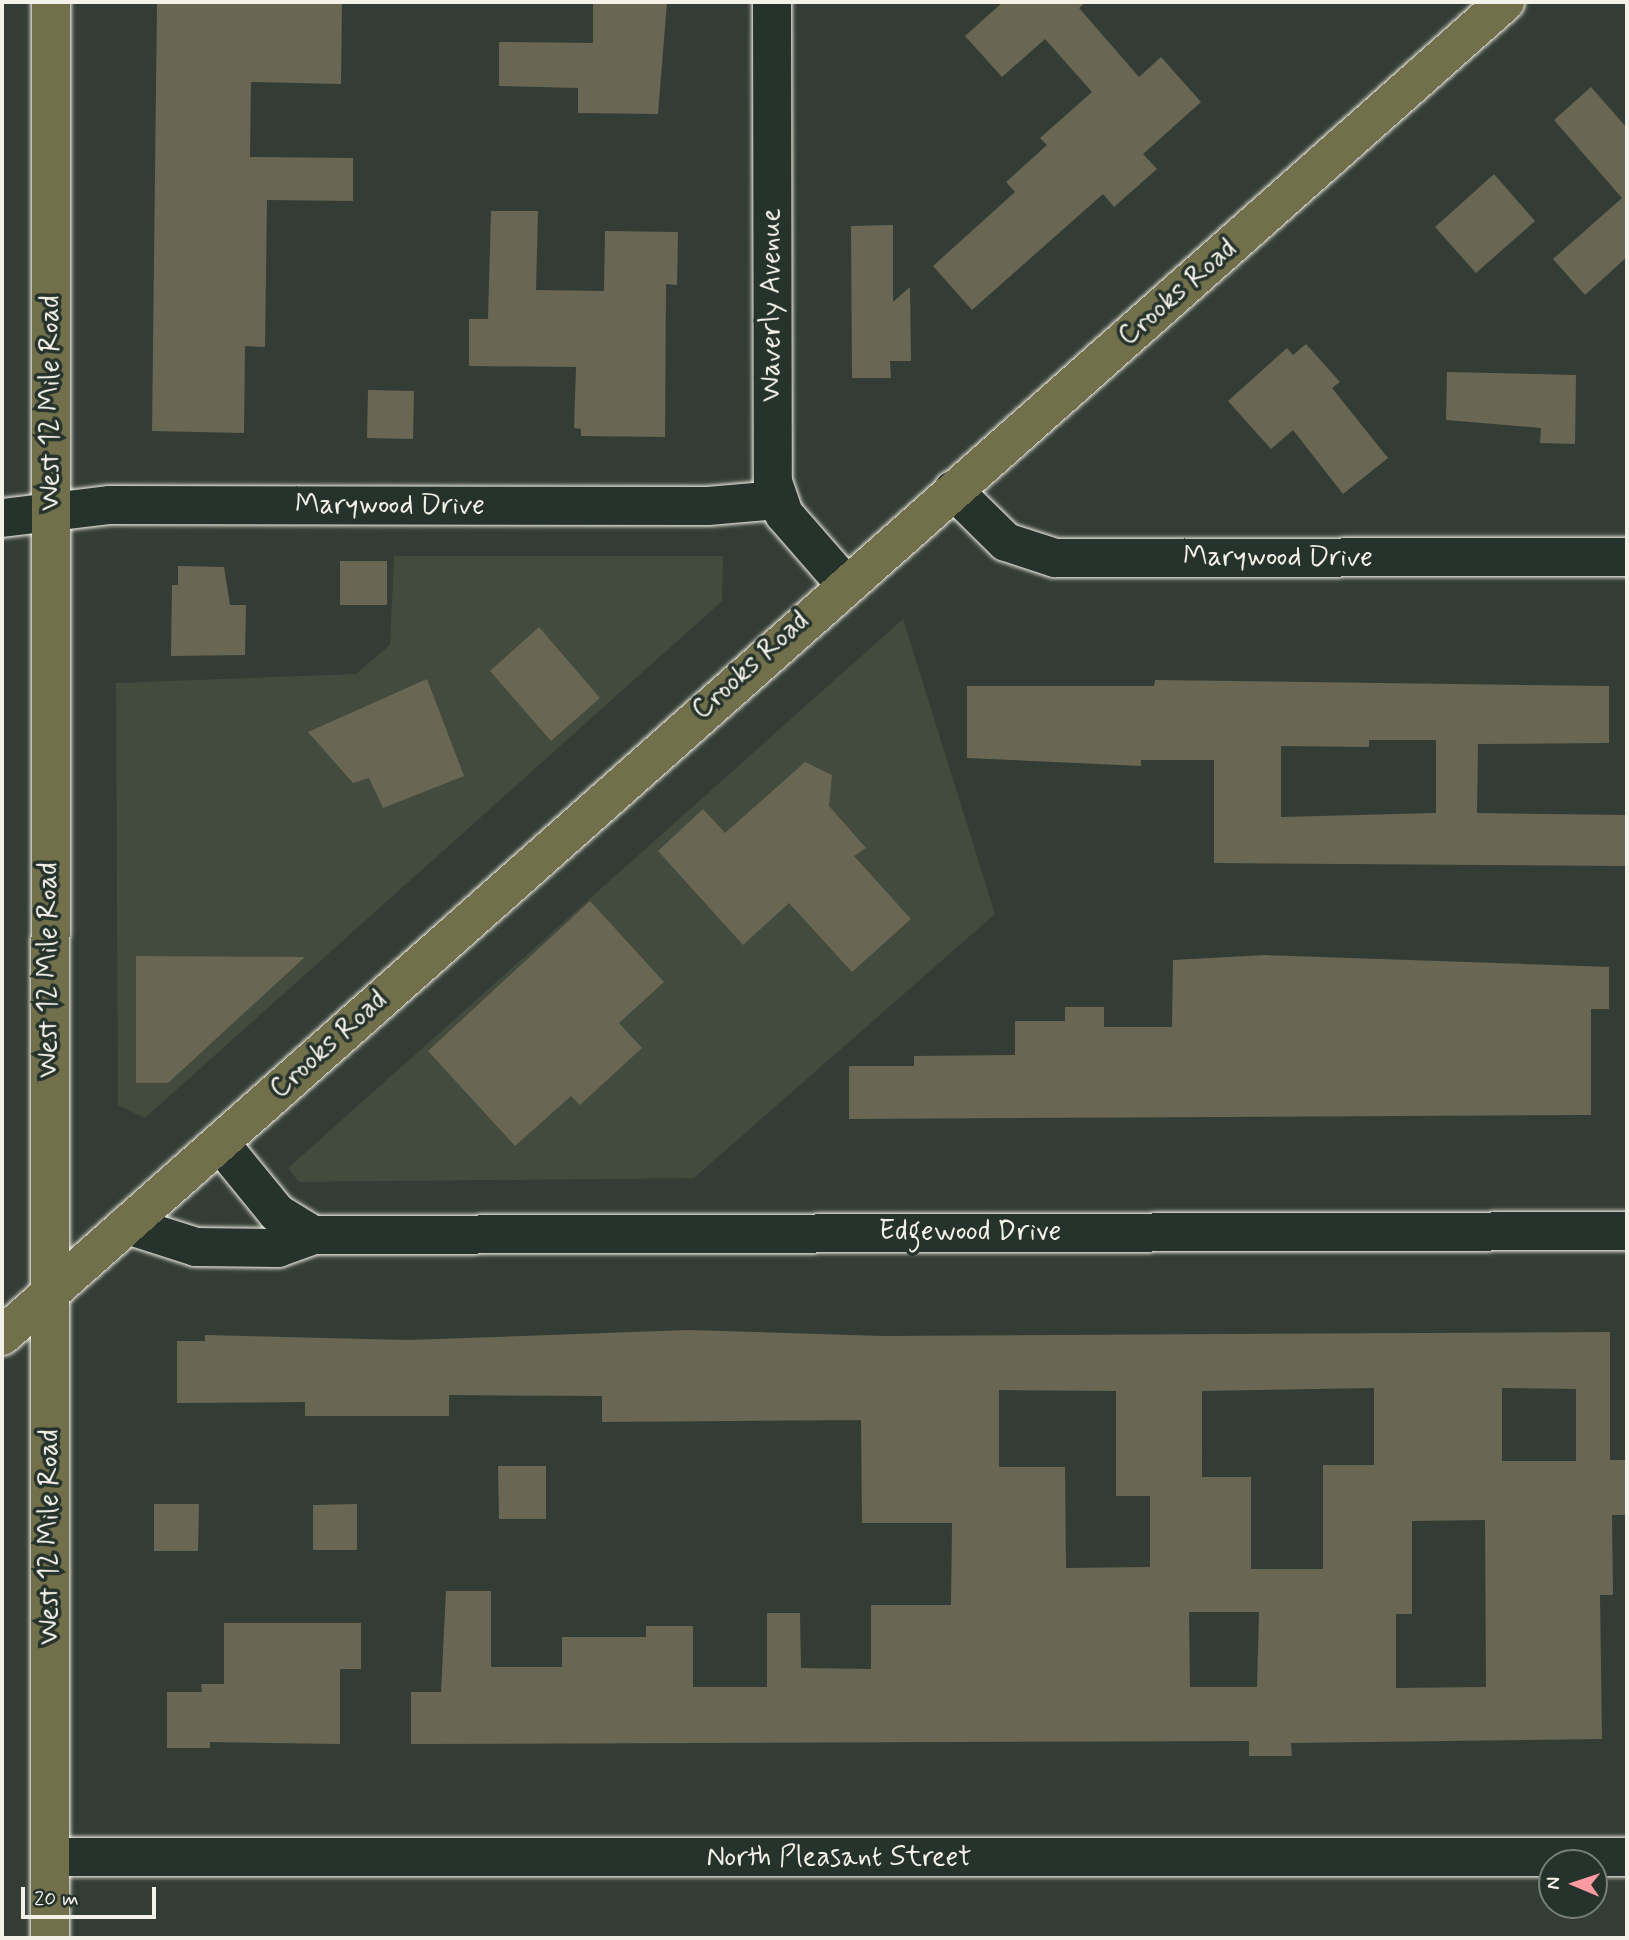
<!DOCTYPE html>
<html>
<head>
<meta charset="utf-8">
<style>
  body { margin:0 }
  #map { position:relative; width:1629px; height:1940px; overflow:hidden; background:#333d35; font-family:Mynerve,sans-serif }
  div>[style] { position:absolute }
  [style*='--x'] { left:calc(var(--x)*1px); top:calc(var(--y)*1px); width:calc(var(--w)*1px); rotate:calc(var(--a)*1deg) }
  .built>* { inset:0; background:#434a3e }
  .building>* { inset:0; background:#696753 }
  .roads { filter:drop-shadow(0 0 2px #f4f1e8) drop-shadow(0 0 2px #f4f1e8) }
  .minor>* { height:38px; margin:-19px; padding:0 19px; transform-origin:19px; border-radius:19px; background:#26332d }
  .major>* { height:38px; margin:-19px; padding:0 19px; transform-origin:19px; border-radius:19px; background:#71704a }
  span { translate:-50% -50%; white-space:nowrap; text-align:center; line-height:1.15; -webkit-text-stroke:7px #26332d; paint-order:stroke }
  .street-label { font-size:28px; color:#f4f1e8 }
  .frame { position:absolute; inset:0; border:4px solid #f4f1e8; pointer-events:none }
  .north { position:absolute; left:1538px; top:1849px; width:70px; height:70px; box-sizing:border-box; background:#26332d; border:2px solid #787f78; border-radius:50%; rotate:272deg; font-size:19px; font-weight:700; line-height:28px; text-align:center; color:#f4f1e8 }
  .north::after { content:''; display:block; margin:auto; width:24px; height:32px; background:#ff9aa2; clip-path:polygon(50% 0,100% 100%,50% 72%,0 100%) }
  .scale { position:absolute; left:21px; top:1887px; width:135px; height:32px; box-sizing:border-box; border:4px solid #f4f1e8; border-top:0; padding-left:9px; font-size:21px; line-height:24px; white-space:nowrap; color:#f4f1e8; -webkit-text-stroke:5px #26332d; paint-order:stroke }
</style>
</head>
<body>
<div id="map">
  <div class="built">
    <div style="clip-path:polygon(394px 556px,723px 556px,722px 601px,145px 1118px,118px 1105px,116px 683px,356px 674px,390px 645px)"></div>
    <div style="clip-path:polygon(903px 619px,995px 914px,694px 1178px,299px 1182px,288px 1168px)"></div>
  </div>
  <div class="building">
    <div style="clip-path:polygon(157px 2px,342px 2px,341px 84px,251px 82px,250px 157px,353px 158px,353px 201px,267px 200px,265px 347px,245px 346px,244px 433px,152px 431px)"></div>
    <div style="clip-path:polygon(593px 2px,667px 2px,658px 114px,578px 113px,578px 88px,499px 86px,499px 42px,593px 43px)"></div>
    <div style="clip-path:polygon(1003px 2px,1086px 2px,1079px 8px,1139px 77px,1161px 57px,1201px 102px,1143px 154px,1157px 169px,1114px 207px,1103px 194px,972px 310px,933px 266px,1015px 192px,1006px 182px,1047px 145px,1040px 138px,1092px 92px,1045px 39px,1002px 77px,965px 36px)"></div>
    <div style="clip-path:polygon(1591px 87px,1627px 128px,1627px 257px,1585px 295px,1553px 259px,1622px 198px,1554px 120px)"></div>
    <div style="clip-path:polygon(1494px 174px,1535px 221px,1476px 273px,1435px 227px)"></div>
    <div style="clip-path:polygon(491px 211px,538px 211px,536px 290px,604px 291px,605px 231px,678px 232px,677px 285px,666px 284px,665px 437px,581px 436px,581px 429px,574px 428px,576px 367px,469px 366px,469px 319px,488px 319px)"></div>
    <div style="clip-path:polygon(893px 225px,893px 302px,910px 287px,911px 361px,890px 361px,891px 378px,852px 378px,851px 226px)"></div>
    <div style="clip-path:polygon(1306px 344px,1340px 382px,1332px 388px,1388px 458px,1343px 494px,1293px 430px,1271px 449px,1228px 401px,1287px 348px,1293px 355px)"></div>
    <div style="clip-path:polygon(1447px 372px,1576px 375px,1575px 444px,1540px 443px,1541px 428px,1446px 420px)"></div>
    <div style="clip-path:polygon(368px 390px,414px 391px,413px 439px,367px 438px)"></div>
    <div style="clip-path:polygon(340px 561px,387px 561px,387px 605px,340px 605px)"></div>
    <div style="clip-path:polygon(178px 566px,224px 567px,230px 605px,246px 605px,245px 655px,171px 656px,172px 585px,178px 585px)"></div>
    <div style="clip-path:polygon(539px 627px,600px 698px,551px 741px,490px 671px)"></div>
    <div style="clip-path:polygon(427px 679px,464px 776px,383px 808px,369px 778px,353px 783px,308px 732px)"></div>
    <div style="clip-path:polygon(evenodd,1155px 680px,1609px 686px,1609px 743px,1478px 744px,1477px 813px,1627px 815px,1627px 866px,1214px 863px,1214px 760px,1141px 760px,1141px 766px,967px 758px,967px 686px,1154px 686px,1155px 680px,1369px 740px,1436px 740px,1436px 813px,1281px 817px,1281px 746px,1369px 747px,1369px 740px)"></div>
    <div style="clip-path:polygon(805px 762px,832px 775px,829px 806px,866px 848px,854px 856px,911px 919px,852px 972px,789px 903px,743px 945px,658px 851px,703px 809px,725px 833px)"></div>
    <div style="clip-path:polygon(590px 901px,664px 982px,619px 1023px,642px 1048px,580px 1105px,571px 1096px,515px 1146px,428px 1051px)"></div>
    <div style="clip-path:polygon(1265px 955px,1609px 967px,1609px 1009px,1591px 1009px,1591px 1115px,849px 1119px,849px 1066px,914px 1066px,914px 1056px,1015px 1055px,1015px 1021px,1065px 1021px,1065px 1007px,1104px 1007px,1104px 1027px,1172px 1027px,1173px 960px)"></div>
    <div style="clip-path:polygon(136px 956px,305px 957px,168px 1083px,136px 1083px)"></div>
    <div style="clip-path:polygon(evenodd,689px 1330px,883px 1336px,1610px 1332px,1610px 1460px,1627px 1460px,1627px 1515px,1612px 1515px,1613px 1595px,1600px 1595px,1602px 1739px,1291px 1743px,1292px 1756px,1249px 1756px,1249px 1741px,411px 1744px,411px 1692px,441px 1692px,446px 1591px,491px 1591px,491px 1667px,562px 1667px,562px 1637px,646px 1637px,646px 1626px,693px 1626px,693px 1687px,767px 1687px,767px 1613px,800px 1613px,801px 1668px,871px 1669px,871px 1605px,951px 1605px,952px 1523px,862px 1523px,861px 1420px,602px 1422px,602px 1396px,449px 1395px,449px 1416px,305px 1416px,305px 1402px,177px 1403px,177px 1341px,205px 1341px,205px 1335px,409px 1340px,689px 1330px,1374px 1388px,1374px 1465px,1323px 1465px,1323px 1569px,1251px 1569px,1251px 1477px,1202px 1477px,1202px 1391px,1374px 1388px,689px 1330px,1502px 1388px,1576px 1389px,1576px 1461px,1502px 1461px,1502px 1388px,689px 1330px,999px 1390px,1116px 1391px,1116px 1496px,1150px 1496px,1150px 1567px,1066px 1568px,1065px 1467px,999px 1467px,999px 1390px,689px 1330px,1485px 1520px,1486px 1687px,1396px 1688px,1396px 1614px,1412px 1614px,1412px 1521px,1485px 1520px,689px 1330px,1189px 1612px,1259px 1612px,1257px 1687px,1190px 1687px,1189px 1612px)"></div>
    <div style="clip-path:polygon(498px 1466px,546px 1466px,546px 1519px,499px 1519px)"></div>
    <div style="clip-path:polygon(154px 1504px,199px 1504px,198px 1551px,154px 1551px)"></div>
    <div style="clip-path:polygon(357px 1504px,357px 1550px,313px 1550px,313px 1505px)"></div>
    <div style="clip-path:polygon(224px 1623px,361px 1623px,361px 1669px,340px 1669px,340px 1744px,210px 1742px,210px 1748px,167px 1748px,167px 1692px,202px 1692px,201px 1684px,224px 1684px)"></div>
  </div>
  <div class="roads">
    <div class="minor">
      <div style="--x:772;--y:2;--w:480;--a:89.9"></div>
      <div style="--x:773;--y:482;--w:34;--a:71"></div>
      <div style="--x:784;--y:514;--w:93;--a:48.9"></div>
      <div style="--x:953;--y:490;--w:74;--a:44.5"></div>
      <div style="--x:1006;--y:542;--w:52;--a:18.1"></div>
      <div style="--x:1055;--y:558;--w:572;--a:-0.1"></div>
      <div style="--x:2;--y:518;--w:109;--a:-6.9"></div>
      <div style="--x:110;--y:505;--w:598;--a:0.1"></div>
      <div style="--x:708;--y:506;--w:70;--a:-4.9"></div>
      <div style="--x:220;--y:1143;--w:90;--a:50.8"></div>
      <div style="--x:277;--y:1213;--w:42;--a:31.4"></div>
      <div style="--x:127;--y:1225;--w:72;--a:17.7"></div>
      <div style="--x:196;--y:1247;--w:82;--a:0.7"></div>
      <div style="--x:278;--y:1248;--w:37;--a:-20"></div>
      <div style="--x:313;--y:1235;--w:1314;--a:-0.17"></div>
      <div style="--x:50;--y:1857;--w:1577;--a:0"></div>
    </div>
    <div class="major">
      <div style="--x:2;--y:1336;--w:2010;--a:-41.59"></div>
      <div style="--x:50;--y:1938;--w:1936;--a:-89.97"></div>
    </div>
  </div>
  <div class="street-label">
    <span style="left:1178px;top:293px;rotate:-41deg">Crooks Road</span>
    <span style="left:772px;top:305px;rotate:-90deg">Waverly Avenue</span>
    <span style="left:51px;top:403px;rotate:-90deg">West 12 Mile Road</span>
    <span style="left:390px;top:506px">Marywood Drive</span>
    <span style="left:1278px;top:558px">Marywood Drive</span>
    <span style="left:751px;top:666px;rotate:-42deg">Crooks Road</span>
    <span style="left:49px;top:970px;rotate:-90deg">West 12 Mile Road</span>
    <span style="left:329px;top:1045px;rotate:-42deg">Crooks Road</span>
    <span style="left:970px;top:1232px">Edgewood Drive</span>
    <span style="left:50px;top:1537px;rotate:-90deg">West 12 Mile Road</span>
    <span style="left:839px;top:1858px">North Pleasant Street</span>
  </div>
  <div class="frame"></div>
  <div class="north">N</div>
  <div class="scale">20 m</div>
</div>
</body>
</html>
